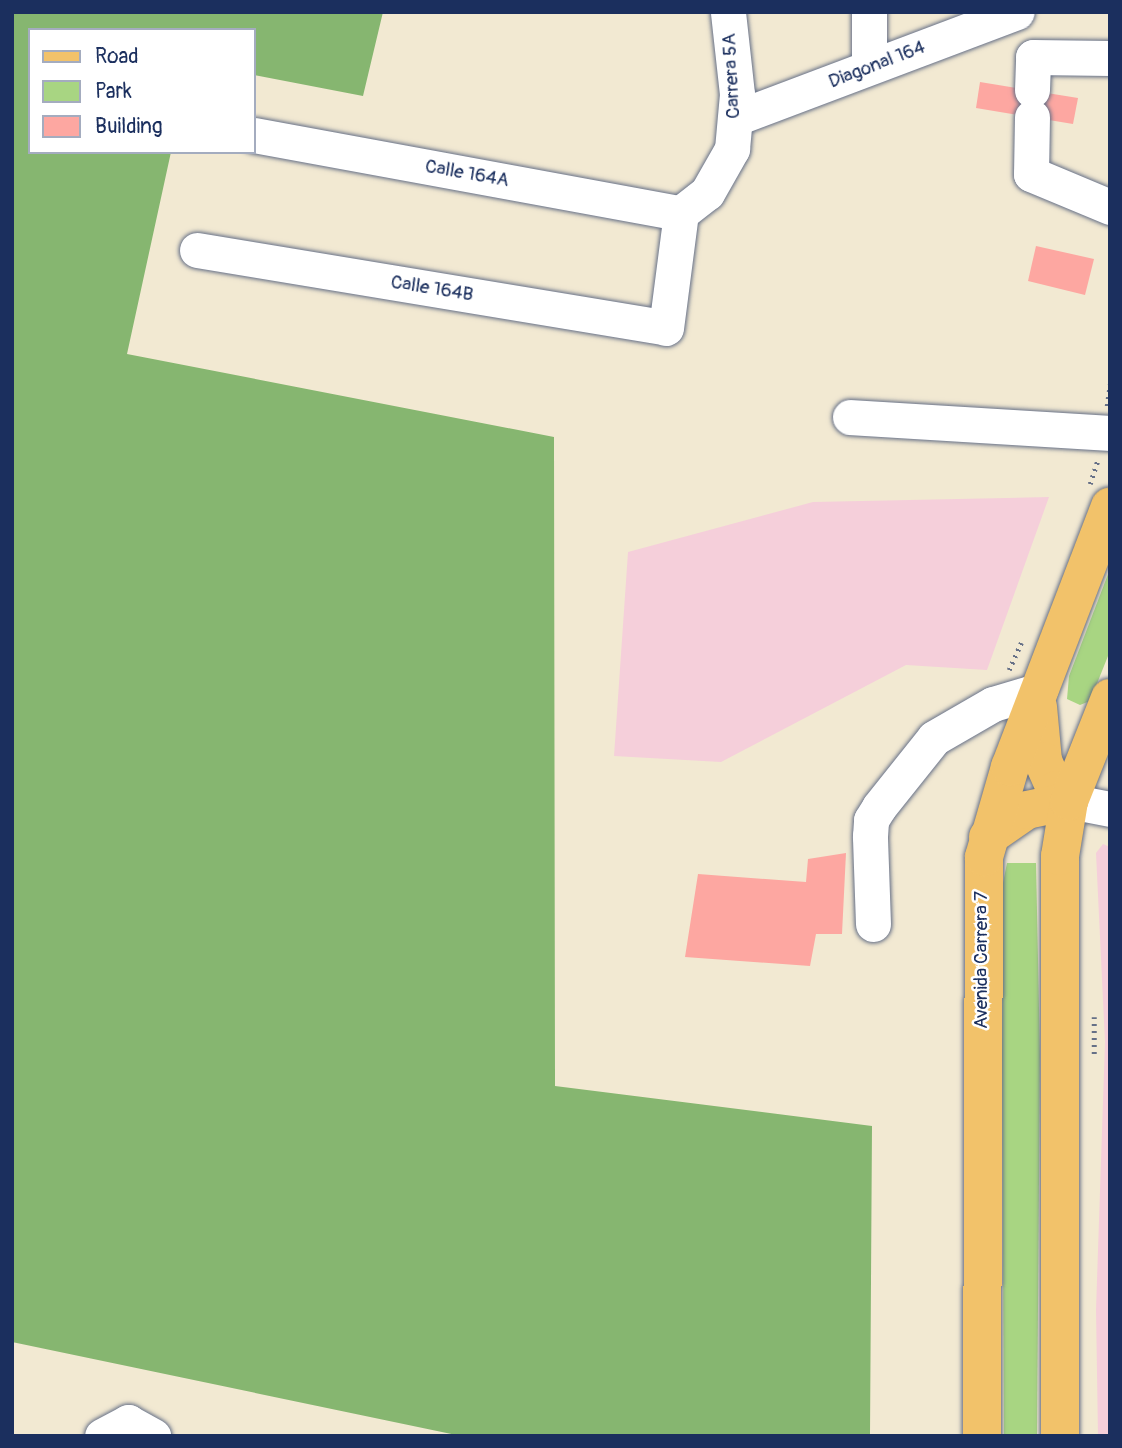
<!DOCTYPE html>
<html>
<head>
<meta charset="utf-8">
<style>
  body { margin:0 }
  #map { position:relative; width:1122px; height:1448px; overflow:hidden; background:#f2e9d2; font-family:Pangolin,sans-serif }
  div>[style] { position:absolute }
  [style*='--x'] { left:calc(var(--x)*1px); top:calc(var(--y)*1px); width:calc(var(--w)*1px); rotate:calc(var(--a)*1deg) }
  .built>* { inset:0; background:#f5cfda }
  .green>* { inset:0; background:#a8d582 }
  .forest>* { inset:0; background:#86b670 }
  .building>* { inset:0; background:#fda7a1 }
  .path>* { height:4.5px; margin-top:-2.25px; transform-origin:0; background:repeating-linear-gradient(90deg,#667087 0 2px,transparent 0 7px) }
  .roads { filter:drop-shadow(0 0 2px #667087) drop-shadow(0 0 2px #667087) }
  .minor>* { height:35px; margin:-17.5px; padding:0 17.5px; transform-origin:17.5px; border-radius:17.5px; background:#fff }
  .major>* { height:38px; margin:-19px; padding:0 19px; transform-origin:19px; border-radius:19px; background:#f2c26a }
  span { translate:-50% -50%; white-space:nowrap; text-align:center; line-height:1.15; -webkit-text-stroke:5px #fff; paint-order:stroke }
  .street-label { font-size:19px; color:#1b2f5e }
  .frame { position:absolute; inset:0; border:14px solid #1b2f5e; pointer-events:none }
  .legend { position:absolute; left:28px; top:28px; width:228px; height:126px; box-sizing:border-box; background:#fff; border:2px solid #a4acbf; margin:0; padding:9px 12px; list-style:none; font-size:21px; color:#1b2f5e }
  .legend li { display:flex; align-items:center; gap:14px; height:35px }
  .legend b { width:35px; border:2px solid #a4acbf }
</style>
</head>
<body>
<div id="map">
  <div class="built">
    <div style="clip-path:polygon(1049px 497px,987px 670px,906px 665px,721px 762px,614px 756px,628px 552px,813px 502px)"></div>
    <div style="clip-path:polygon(1103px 844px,1110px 847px,1110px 1436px,1098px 1436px,1096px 1310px,1105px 1042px,1096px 853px)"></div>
  </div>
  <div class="green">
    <div style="clip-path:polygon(1110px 569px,1110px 651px,1090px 701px,1080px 705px,1067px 699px,1069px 676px)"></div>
    <div style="clip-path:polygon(1007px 863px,1036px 863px,1040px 1055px,1037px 1436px,1004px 1436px,1002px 1055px,1003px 883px)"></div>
  </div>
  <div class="forest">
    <div style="clip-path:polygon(12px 12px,383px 12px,363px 96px,254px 75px,254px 30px,30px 30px,30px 152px,171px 152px,127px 354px,554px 437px,555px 1086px,872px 1126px,870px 1436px,461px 1436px,12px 1342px)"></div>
  </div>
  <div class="building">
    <div style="clip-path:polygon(980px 82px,1078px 98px,1073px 124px,976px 108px)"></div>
    <div style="clip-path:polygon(1036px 246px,1094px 259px,1085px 295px,1028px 281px)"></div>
    <div style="clip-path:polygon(846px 853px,842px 934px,816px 934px,810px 966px,685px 957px,698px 874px,806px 882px,808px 859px)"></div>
  </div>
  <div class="path">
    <div style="--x:1107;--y:406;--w:22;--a:-82"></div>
    <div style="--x:1090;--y:484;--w:26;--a:-72"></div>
    <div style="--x:1009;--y:670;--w:30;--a:-66"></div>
    <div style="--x:1094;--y:1054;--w:37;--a:-90"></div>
  </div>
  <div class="roads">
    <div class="minor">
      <div style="--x:869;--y:12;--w:55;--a:90"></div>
      <div style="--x:1032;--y:90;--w:33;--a:-88"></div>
      <div style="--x:1033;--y:57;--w:77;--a:0.7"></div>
      <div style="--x:1032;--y:117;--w:57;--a:91"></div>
      <div style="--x:1031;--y:174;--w:86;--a:22.7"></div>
      <div style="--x:736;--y:118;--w:300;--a:-20.7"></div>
      <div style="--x:254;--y:135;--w:434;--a:10.4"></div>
      <div style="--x:197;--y:250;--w:475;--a:9.4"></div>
      <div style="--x:666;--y:328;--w:116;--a:-82.6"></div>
      <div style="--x:681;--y:213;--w:33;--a:-38"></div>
      <div style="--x:707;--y:193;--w:51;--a:-60.4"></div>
      <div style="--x:732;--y:149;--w:55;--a:-84.8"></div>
      <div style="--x:737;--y:94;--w:82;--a:-96.3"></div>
      <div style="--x:850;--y:417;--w:260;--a:3.5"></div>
      <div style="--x:1069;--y:801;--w:42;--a:11"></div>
      <div style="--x:873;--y:924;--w:88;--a:-92"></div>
      <div style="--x:870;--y:836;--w:16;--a:-86"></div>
      <div style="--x:871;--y:820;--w:15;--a:-58"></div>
      <div style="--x:879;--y:807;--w:88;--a:-51.4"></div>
      <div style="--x:934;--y:738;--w:68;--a:-30"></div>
      <div style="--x:993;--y:704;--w:49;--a:-16.6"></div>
      <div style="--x:102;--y:1436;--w:30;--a:-28"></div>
      <div style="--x:128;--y:1422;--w:29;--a:29"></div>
    </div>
    <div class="major">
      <div style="--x:1038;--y:707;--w:54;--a:84.7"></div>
      <div style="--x:1043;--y:761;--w:32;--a:66"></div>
      <div style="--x:1056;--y:790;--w:17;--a:40"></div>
      <div style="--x:988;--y:837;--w:47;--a:-34.7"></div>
      <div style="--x:1027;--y:810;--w:43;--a:-12.1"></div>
      <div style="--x:982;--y:1436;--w:579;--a:-89.8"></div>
      <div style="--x:984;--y:857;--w:94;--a:-73.9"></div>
      <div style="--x:1010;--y:767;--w:279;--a:-69"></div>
      <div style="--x:1060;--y:1436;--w:580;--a:-90"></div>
      <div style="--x:1060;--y:856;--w:56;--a:-80.7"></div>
      <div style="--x:1069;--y:801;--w:111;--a:-68.3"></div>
    </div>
  </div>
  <div class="street-label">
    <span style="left:877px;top:65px;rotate:-21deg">Diagonal 164</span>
    <span style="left:732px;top:76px;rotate:-93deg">Carrera 5A</span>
    <span style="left:467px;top:174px;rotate:10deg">Calle 164A</span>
    <span style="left:432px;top:289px;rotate:9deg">Calle 164B</span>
    <span style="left:982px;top:960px;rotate:-90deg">Avenida Carrera 7</span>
  </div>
  <div class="frame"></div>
  <ul class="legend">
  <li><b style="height:9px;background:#f2c26a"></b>Road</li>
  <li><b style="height:19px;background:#a8d582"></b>Park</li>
  <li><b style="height:19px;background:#fda7a1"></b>Building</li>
  </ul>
</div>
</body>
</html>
